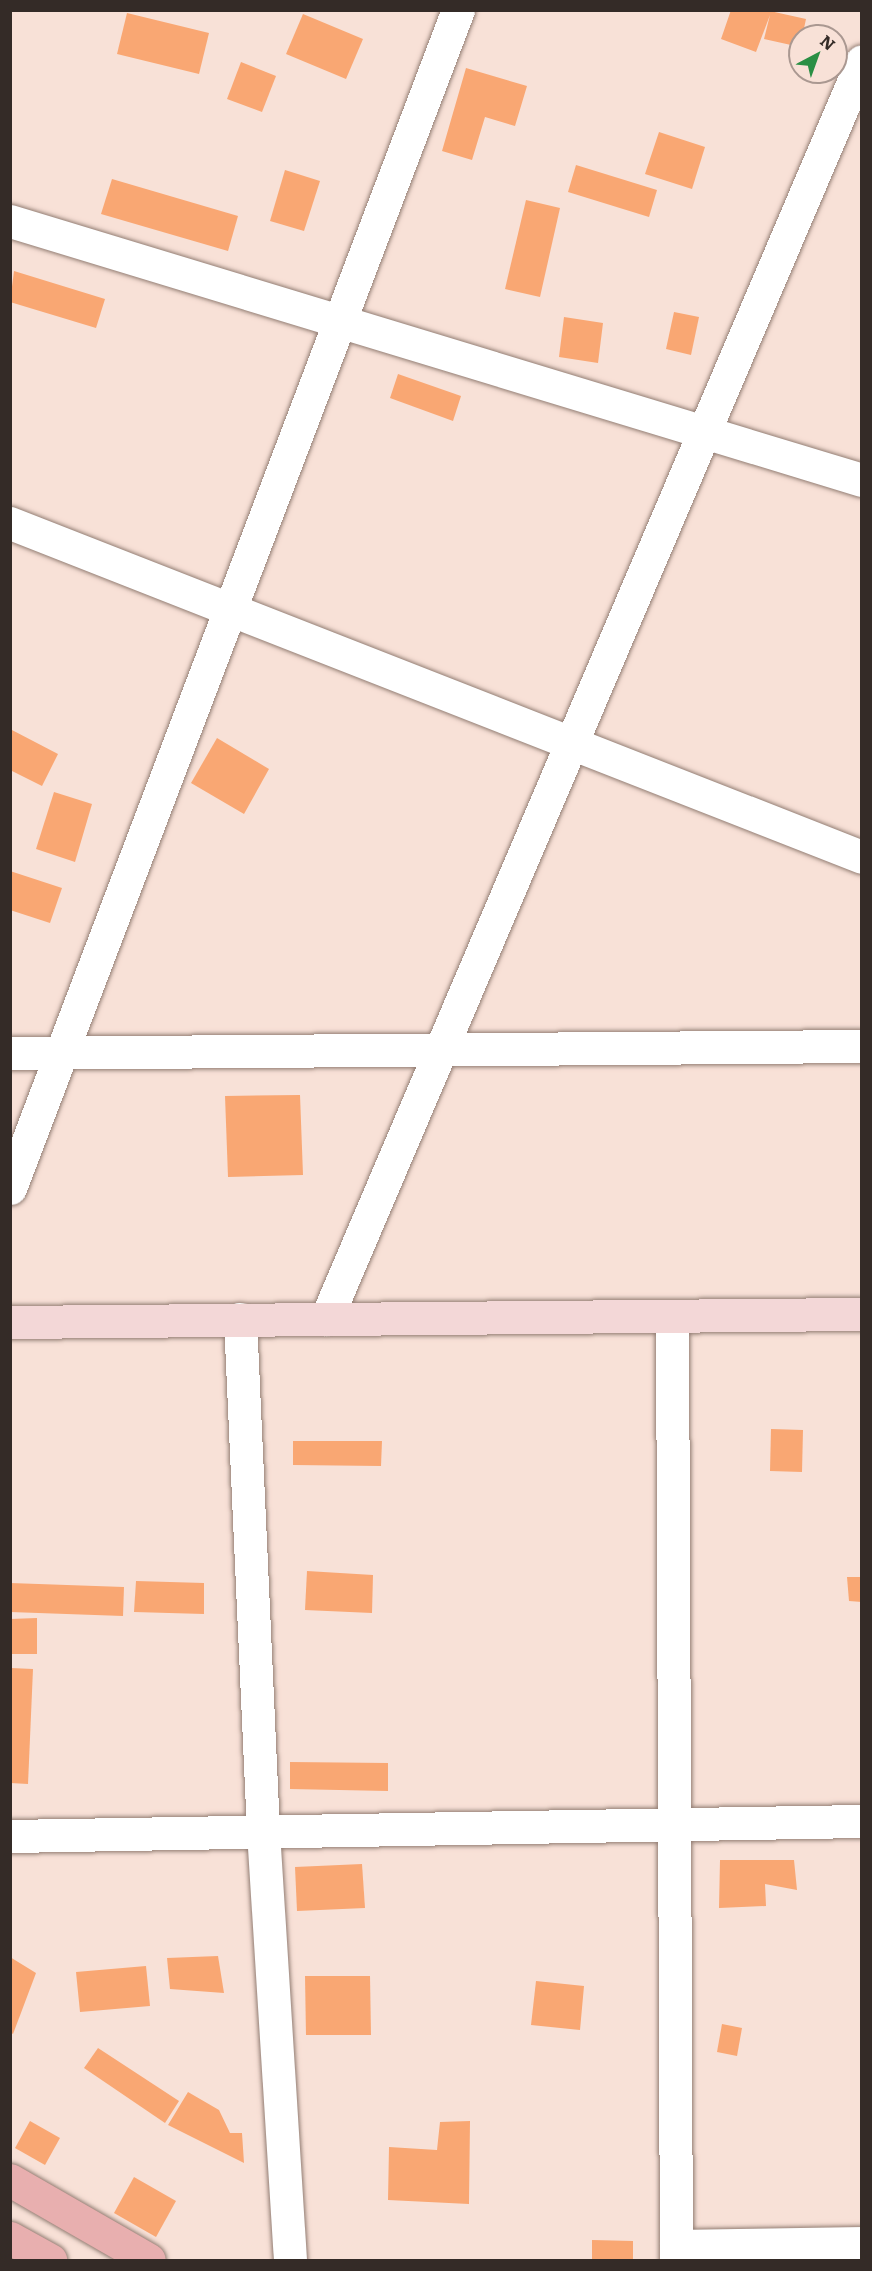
<!DOCTYPE html>
<html>
<head>
<meta charset="utf-8">
<style>
  body { margin:0 }
  #map { position:relative; width:872px; height:2271px; overflow:hidden; background:#f8e1d7; font-family:Literata,serif }
  div>[style] { position:absolute }
  [style*='--x'] { left:calc(var(--x)*1px); top:calc(var(--y)*1px); width:calc(var(--w)*1px); rotate:calc(var(--a)*1deg) }
  .building>* { inset:0; background:#f9a773 }
  .roads { filter:drop-shadow(0 0 2px #937e74) drop-shadow(0 0 2px #937e74) }
  .street>* { height:33px; margin:-16.5px; padding:0 16.5px; transform-origin:16.5px; border-radius:16.5px; background:#fff }
  .secondary>* { height:33px; margin:-16.5px; padding:0 16.5px; transform-origin:16.5px; border-radius:16.5px; background:#f3d7d7 }
  .primary>* { height:33px; margin:-16.5px; padding:0 16.5px; transform-origin:16.5px; border-radius:16.5px; background:#e8afaf }
  span { translate:-50% -50%; white-space:nowrap; text-align:center; line-height:1.15; -webkit-text-stroke:5px #f8e1d7; paint-order:stroke }
  .frame { position:absolute; inset:0; border:12px solid #342b27; pointer-events:none }
  .north { position:absolute; left:788px; top:24px; width:60px; height:60px; box-sizing:border-box; background:#f8e1d7; border:2px solid #aa9891; border-radius:50%; rotate:41deg; font-size:16px; font-weight:700; line-height:24px; text-align:center; color:#342b27 }
  .north::after { content:''; display:block; margin:auto; width:21px; height:27px; background:#2a8f44; clip-path:polygon(50% 0,100% 100%,50% 72%,0 100%) }
</style>
</head>
<body>
<div id="map">
  <div class="building">
    <div style="clip-path:polygon(731px 10px,770px 11px,806px 19px,800px 47px,764px 39px,770px 15px,756px 52px,721px 39px)"></div>
    <div style="clip-path:polygon(127px 13px,209px 33px,199px 74px,117px 54px)"></div>
    <div style="clip-path:polygon(303px 14px,363px 39px,346px 79px,286px 54px)"></div>
    <div style="clip-path:polygon(241px 62px,276px 76px,262px 112px,227px 99px)"></div>
    <div style="clip-path:polygon(466px 68px,527px 86px,515px 126px,485px 117px,472px 160px,442px 151px)"></div>
    <div style="clip-path:polygon(659px 132px,705px 147px,692px 189px,645px 174px)"></div>
    <div style="clip-path:polygon(576px 165px,657px 190px,649px 217px,568px 192px)"></div>
    <div style="clip-path:polygon(285px 170px,320px 181px,304px 231px,270px 221px)"></div>
    <div style="clip-path:polygon(112px 179px,238px 216px,228px 251px,101px 214px)"></div>
    <div style="clip-path:polygon(526px 200px,560px 208px,540px 297px,505px 289px)"></div>
    <div style="clip-path:polygon(14px 271px,105px 299px,96px 328px,10px 302px)"></div>
    <div style="clip-path:polygon(674px 312px,699px 317px,691px 355px,666px 349px)"></div>
    <div style="clip-path:polygon(564px 317px,603px 323px,598px 363px,559px 357px)"></div>
    <div style="clip-path:polygon(398px 374px,461px 396px,453px 421px,390px 398px)"></div>
    <div style="clip-path:polygon(10px 729px,58px 754px,42px 786px,10px 770px)"></div>
    <div style="clip-path:polygon(217px 738px,269px 769px,244px 814px,191px 783px)"></div>
    <div style="clip-path:polygon(54px 792px,92px 804px,75px 862px,36px 849px)"></div>
    <div style="clip-path:polygon(10px 871px,62px 888px,50px 923px,10px 910px)"></div>
    <div style="clip-path:polygon(300px 1095px,303px 1175px,228px 1177px,225px 1096px)"></div>
    <div style="clip-path:polygon(771px 1429px,803px 1430px,802px 1472px,770px 1471px)"></div>
    <div style="clip-path:polygon(293px 1441px,382px 1441px,381px 1466px,293px 1465px)"></div>
    <div style="clip-path:polygon(307px 1571px,373px 1575px,372px 1613px,305px 1610px)"></div>
    <div style="clip-path:polygon(847px 1577px,862px 1577px,862px 1602px,849px 1601px)"></div>
    <div style="clip-path:polygon(136px 1581px,204px 1583px,204px 1614px,134px 1612px)"></div>
    <div style="clip-path:polygon(10px 1583px,124px 1587px,123px 1616px,10px 1612px)"></div>
    <div style="clip-path:polygon(37px 1618px,37px 1654px,10px 1654px,10px 1619px)"></div>
    <div style="clip-path:polygon(11px 1668px,33px 1669px,28px 1784px,10px 1783px)"></div>
    <div style="clip-path:polygon(290px 1762px,388px 1763px,388px 1791px,290px 1789px)"></div>
    <div style="clip-path:polygon(720px 1860px,794px 1860px,797px 1890px,765px 1884px,766px 1906px,719px 1908px)"></div>
    <div style="clip-path:polygon(362px 1864px,365px 1908px,297px 1911px,295px 1867px)"></div>
    <div style="clip-path:polygon(218px 1956px,224px 1993px,170px 1989px,167px 1958px)"></div>
    <div style="clip-path:polygon(10px 1957px,36px 1973px,13px 2034px,10px 2032px)"></div>
    <div style="clip-path:polygon(146px 1966px,150px 2006px,80px 2012px,76px 1972px)"></div>
    <div style="clip-path:polygon(305px 1976px,370px 1976px,371px 2035px,306px 2035px)"></div>
    <div style="clip-path:polygon(536px 1981px,584px 1986px,580px 2030px,531px 2025px)"></div>
    <div style="clip-path:polygon(722px 2024px,742px 2028px,737px 2056px,717px 2052px)"></div>
    <div style="clip-path:polygon(98px 2048px,179px 2101px,165px 2123px,84px 2068px)"></div>
    <div style="clip-path:polygon(188px 2092px,219px 2110px,230px 2133px,242px 2133px,244px 2163px,168px 2125px)"></div>
    <div style="clip-path:polygon(30px 2121px,60px 2138px,45px 2165px,15px 2148px)"></div>
    <div style="clip-path:polygon(470px 2121px,469px 2204px,388px 2200px,389px 2147px,437px 2150px,440px 2122px)"></div>
    <div style="clip-path:polygon(134px 2177px,176px 2201px,156px 2237px,114px 2213px)"></div>
    <div style="clip-path:polygon(592px 2240px,633px 2241px,633px 2260px,592px 2260px)"></div>
  </div>
  <div class="roads">
    <div class="street">
      <div style="--x:10;--y:221;--w:890;--a:16.91"></div>
      <div style="--x:10;--y:523;--w:915;--a:21.41"></div>
      <div style="--x:10;--y:1053;--w:852;--a:-0.47"></div>
      <div style="--x:10;--y:1188;--w:1260;--a:-69.18"></div>
      <div style="--x:672;--y:1317;--w:943;--a:89.76"></div>
      <div style="--x:240;--y:1319;--w:513;--a:87.43"></div>
      <div style="--x:263;--y:1831;--w:430;--a:86.4"></div>
      <div style="--x:326;--y:1319;--w:1367;--a:-66.92"></div>
      <div style="--x:10;--y:1836;--w:852;--a:-1.01"></div>
      <div style="--x:676;--y:2246;--w:186;--a:-0.9"></div>
    </div>
    <div class="secondary">
      <div style="--x:10;--y:1322;--w:852;--a:-0.54"></div>
    </div>
    <div class="primary">
      <div style="--x:10;--y:2180;--w:160;--a:29.9"></div>
      <div style="--x:10;--y:2238;--w:46;--a:28.8"></div>
    </div>
  </div>
  <div class="frame"></div>
  <div class="north">N</div>
</div>
</body>
</html>
